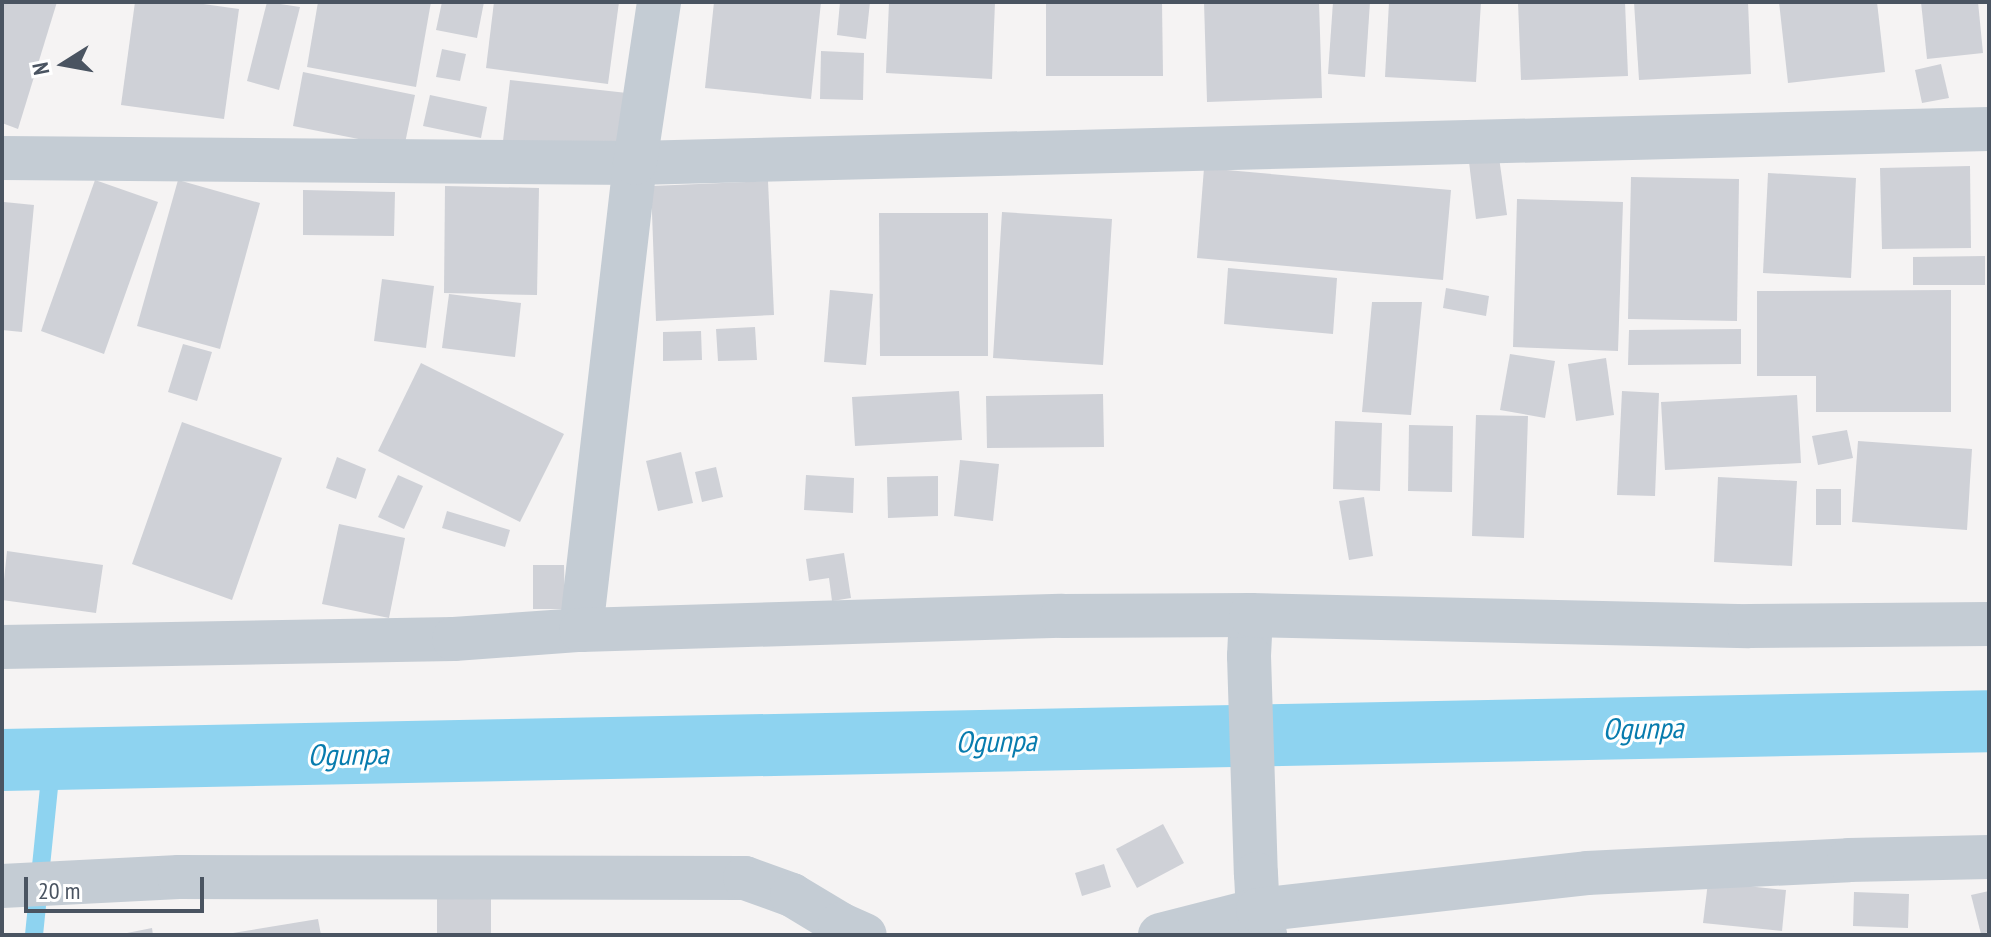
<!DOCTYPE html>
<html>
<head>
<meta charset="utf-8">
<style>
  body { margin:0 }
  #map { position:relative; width:1991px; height:937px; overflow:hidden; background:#f5f3f3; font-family:"PT Sans Narrow",sans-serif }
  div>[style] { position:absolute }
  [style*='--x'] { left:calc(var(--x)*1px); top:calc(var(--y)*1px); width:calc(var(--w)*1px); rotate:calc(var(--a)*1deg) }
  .stream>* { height:18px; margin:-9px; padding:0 9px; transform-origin:9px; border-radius:9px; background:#8ed3f0 }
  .canal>* { height:62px; margin:-31px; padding:0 31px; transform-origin:31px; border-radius:31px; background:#8ed3f0 }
  .building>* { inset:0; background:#cfd1d7 }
  .minor>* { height:44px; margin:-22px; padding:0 22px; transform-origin:22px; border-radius:22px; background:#c4ccd4 }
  span { translate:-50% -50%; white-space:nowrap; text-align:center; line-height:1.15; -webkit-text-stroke:6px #fff; paint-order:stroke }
  .water-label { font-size:30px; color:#087cae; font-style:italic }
  .frame { position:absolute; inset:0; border:4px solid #4a5461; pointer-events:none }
  .north { position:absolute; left:24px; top:24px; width:80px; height:80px; -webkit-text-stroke:6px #fff; paint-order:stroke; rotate:259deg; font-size:22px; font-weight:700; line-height:32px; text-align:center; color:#4a5461 }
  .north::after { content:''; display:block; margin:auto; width:28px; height:36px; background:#4a5461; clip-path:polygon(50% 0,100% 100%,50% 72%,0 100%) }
  .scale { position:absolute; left:24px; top:877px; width:180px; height:36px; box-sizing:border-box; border:4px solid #4a5461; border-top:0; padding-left:10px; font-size:24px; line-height:28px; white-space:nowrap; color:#4a5461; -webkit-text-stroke:6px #fff; paint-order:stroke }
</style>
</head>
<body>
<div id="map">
  <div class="stream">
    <div style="--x:34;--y:935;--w:177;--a:-84.2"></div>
  </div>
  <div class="canal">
    <div style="--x:2;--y:760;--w:1987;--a:-1.12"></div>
  </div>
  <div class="building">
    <div style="clip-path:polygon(2px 2px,57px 2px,18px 129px,2px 123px)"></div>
    <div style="clip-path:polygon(135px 2px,189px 2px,239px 9px,224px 119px,121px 105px)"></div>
    <div style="clip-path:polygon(267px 2px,300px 7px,279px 90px,247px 81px)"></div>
    <div style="clip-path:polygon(318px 2px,431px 2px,416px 87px,307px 67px)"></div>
    <div style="clip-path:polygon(442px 2px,484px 2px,477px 38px,436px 30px)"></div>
    <div style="clip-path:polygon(494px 2px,619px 2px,608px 84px,486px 68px)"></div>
    <div style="clip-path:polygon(714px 2px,821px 2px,811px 99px,705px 88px)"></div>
    <div style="clip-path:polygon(840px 2px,870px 2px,866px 39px,837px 35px)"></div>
    <div style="clip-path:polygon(889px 2px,995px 2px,992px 79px,886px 73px)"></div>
    <div style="clip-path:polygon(1046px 2px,1162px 2px,1163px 76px,1046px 76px)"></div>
    <div style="clip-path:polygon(1204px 2px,1319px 2px,1322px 98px,1207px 102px)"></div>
    <div style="clip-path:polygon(1333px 2px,1370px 2px,1365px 77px,1328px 74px)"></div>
    <div style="clip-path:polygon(1389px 2px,1481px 2px,1476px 82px,1385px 77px)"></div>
    <div style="clip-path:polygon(1518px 2px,1625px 2px,1628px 76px,1521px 80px)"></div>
    <div style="clip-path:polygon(1634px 2px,1748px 2px,1751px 74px,1639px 80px)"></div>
    <div style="clip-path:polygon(1779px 2px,1877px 2px,1885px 72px,1788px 83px)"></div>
    <div style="clip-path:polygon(1921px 2px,1978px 2px,1983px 53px,1927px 59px)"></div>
    <div style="clip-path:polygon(442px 49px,466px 54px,460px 81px,436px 77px)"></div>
    <div style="clip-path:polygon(821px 51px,864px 53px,863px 100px,820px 99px)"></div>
    <div style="clip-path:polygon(1941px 64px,1949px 98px,1922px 103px,1915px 70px)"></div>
    <div style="clip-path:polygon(303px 72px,415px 95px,404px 148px,293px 126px)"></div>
    <div style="clip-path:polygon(510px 80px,627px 93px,621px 154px,503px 141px)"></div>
    <div style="clip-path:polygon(430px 95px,487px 107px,481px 138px,423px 126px)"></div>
    <div style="clip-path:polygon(1498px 150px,1507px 215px,1476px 219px,1468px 154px)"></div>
    <div style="clip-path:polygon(1970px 166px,1971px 248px,1882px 249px,1880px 168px)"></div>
    <div style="clip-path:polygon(1204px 168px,1451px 190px,1443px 280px,1197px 258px)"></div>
    <div style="clip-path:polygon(1768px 173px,1856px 178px,1851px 278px,1763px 273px)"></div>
    <div style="clip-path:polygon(1631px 177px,1739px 179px,1737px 321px,1628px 319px)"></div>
    <div style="clip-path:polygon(95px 180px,158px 202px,104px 354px,41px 331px)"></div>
    <div style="clip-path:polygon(178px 180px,260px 203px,220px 349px,137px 326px)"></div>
    <div style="clip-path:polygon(768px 181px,774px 315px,656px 321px,651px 186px)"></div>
    <div style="clip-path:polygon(445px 186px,539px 188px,537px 295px,444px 293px)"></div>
    <div style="clip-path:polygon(303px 190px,395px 192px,394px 236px,303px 235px)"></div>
    <div style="clip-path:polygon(1517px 199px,1623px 202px,1618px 351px,1513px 347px)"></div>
    <div style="clip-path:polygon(4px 202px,34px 205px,22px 332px,2px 330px)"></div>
    <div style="clip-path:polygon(1002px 212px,1112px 219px,1103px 365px,993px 358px)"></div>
    <div style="clip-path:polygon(879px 213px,988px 213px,988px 356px,880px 356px)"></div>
    <div style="clip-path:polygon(1985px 256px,1985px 285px,1913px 285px,1913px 257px)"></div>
    <div style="clip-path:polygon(1228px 268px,1337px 278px,1333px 334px,1224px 324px)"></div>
    <div style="clip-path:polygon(382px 279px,434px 286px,426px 348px,374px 341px)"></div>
    <div style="clip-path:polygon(1446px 288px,1489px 296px,1486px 316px,1443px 308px)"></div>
    <div style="clip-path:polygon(830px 290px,873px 294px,866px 365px,824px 362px)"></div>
    <div style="clip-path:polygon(1951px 290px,1951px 412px,1816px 412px,1816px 376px,1757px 376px,1757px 291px)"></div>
    <div style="clip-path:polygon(449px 294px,521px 303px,515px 357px,442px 348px)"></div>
    <div style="clip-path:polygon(1372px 302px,1422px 302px,1411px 415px,1362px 412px)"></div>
    <div style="clip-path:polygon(755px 327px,757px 360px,718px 361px,716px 329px)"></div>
    <div style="clip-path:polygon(1741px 329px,1741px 364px,1628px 365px,1629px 330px)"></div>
    <div style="clip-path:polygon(701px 331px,702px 360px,663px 361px,663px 332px)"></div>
    <div style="clip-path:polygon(183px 344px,212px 352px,197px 401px,168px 392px)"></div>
    <div style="clip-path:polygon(1510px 354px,1555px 361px,1545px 418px,1500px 410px)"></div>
    <div style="clip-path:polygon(1606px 358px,1614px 415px,1576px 421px,1568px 364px)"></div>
    <div style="clip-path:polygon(421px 363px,564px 434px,520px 522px,378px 451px)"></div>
    <div style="clip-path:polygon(959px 391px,962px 440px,855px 446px,852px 397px)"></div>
    <div style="clip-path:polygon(1622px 391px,1659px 393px,1655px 496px,1617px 495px)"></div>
    <div style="clip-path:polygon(1103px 394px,1104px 447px,987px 448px,986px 396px)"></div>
    <div style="clip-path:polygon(1797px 395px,1801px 463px,1665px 470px,1661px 402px)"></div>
    <div style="clip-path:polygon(1476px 415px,1528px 416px,1524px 538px,1472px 536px)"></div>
    <div style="clip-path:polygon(1335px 421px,1382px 423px,1380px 491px,1333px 489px)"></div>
    <div style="clip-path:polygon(182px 422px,282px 458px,232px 600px,132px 564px)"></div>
    <div style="clip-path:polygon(1409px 425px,1453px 426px,1452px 492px,1408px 491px)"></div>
    <div style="clip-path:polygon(1847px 430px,1853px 458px,1818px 465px,1812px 436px)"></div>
    <div style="clip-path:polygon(1858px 441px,1972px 449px,1967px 530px,1852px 522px)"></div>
    <div style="clip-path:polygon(681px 452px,693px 503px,658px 511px,646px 461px)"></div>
    <div style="clip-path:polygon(337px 457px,366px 469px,356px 499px,326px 488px)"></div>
    <div style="clip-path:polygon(960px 460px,999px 464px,993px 521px,954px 516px)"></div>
    <div style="clip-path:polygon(716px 467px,723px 497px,702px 502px,695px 472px)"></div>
    <div style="clip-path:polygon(398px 475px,423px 486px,404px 529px,378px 517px)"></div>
    <div style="clip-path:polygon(806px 475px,854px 478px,853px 513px,804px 510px)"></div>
    <div style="clip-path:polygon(938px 476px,938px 516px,888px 518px,887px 477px)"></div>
    <div style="clip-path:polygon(1718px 477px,1797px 481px,1792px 566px,1714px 562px)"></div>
    <div style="clip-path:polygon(1816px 489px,1841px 489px,1841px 525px,1816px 525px)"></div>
    <div style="clip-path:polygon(1364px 497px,1373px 556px,1349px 560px,1339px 501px)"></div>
    <div style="clip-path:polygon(447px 511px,510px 530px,505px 547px,442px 528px)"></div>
    <div style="clip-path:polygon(339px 524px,405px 538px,389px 618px,322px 604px)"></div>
    <div style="clip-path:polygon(7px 551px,103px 565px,96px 613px,2px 600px)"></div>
    <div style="clip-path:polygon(844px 553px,851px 598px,832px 601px,829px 578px,809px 581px,806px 559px)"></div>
    <div style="clip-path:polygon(533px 565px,564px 565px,565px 609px,533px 609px)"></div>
    <div style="clip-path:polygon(1163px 824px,1184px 863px,1137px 888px,1116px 849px)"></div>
    <div style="clip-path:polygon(1104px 864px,1111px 887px,1082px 896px,1075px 873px)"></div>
    <div style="clip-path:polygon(1708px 882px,1786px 890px,1782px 931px,1703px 923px)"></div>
    <div style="clip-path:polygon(1989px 891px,1989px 932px,1981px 934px,1971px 895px)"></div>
    <div style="clip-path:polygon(1854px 892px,1909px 894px,1908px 928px,1853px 926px)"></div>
    <div style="clip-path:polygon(437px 897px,491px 897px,491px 935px,437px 935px)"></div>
    <div style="clip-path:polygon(318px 919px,321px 935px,233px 935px,233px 933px)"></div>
    <div style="clip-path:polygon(152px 928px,153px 935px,123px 935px,122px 934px)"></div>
  </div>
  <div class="minor">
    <div style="--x:2;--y:158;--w:633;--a:0.45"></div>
    <div style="--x:635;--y:163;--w:1354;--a:-1.44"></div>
    <div style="--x:1251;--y:615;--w:41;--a:92.8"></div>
    <div style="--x:1249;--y:656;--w:218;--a:88.2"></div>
    <div style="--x:1256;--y:874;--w:36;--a:87"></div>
    <div style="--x:1258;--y:910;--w:26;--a:74"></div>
    <div style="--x:581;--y:630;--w:470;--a:-83.4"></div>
    <div style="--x:635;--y:163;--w:163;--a:-81.5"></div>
    <div style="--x:2;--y:647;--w:452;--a:-1"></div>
    <div style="--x:454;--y:639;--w:127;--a:-4.1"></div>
    <div style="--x:581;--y:630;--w:481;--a:-1.7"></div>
    <div style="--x:1062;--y:616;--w:189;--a:-0.3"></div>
    <div style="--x:1251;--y:615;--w:498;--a:1.3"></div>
    <div style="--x:1749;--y:626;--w:240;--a:-0.5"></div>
    <div style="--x:2;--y:886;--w:177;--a:-2.9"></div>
    <div style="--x:179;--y:877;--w:566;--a:0.1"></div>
    <div style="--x:745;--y:878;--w:50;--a:19.9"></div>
    <div style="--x:792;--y:895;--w:56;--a:31.1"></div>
    <div style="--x:840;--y:924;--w:27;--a:24"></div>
    <div style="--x:1160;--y:935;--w:101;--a:-14.3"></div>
    <div style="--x:1258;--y:910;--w:331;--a:-6.4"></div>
    <div style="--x:1587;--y:873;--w:262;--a:-2.8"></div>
    <div style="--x:1849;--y:860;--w:140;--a:-1.2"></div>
  </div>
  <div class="water-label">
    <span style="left:1643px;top:728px;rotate:-1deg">Ogunpa</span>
    <span style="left:996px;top:741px;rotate:-1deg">Ogunpa</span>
    <span style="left:348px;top:754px;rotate:-1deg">Ogunpa</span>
  </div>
  <div class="frame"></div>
  <div class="north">N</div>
  <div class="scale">20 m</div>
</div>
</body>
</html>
